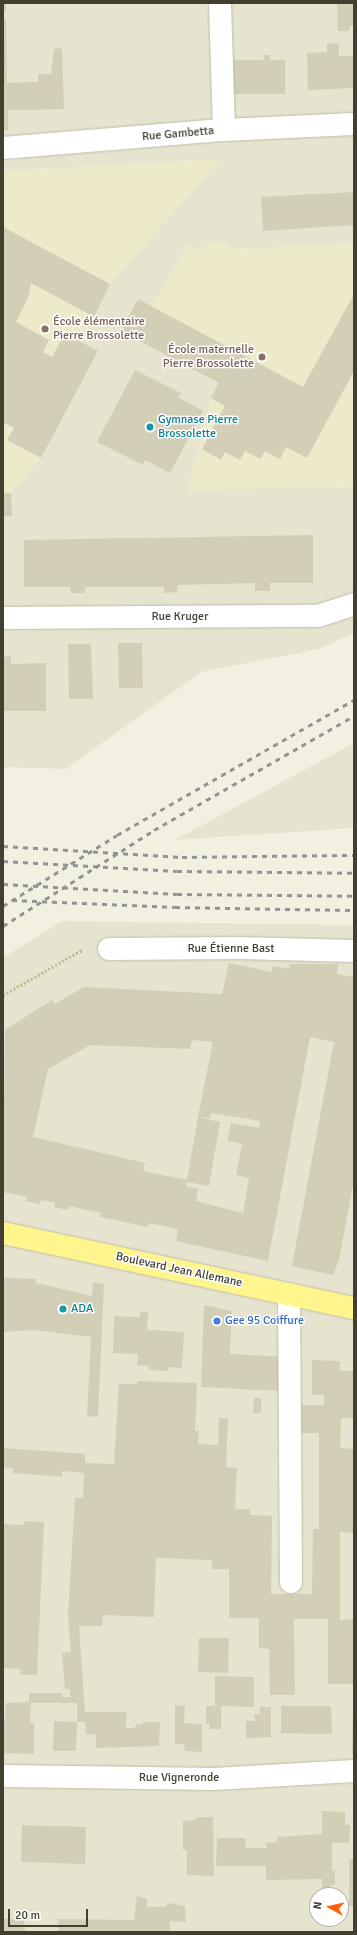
<!DOCTYPE html>
<html>
<head>
<meta charset="utf-8">
<style>
  body { margin:0 }
  #map { position:relative; width:357px; height:1935px; overflow:hidden; background:#f2f0e1; font-family:Signika,sans-serif }
  div>[style] { position:absolute }
  [style*='--x'] { left:calc(var(--x)*1px); top:calc(var(--y)*1px); width:calc(var(--w)*1px); rotate:calc(var(--a)*1deg) }
  .residential>* { inset:0; background:#e6e4cf }
  .education>* { inset:0; background:#edeaca }
  .building>* { inset:0; background:#d3ceb6 }
  .path>* { height:2.5px; margin-top:-1.25px; transform-origin:0; background:repeating-linear-gradient(90deg,#c1ba94 0 2px,transparent 0 4px) }
  .roads { filter:drop-shadow(0 0 1px #c0bda6) drop-shadow(0 0 1px #c0bda6) }
  .minor>* { height:22px; margin:-11px; padding:0 11px; transform-origin:11px; border-radius:11px; background:#fff }
  .major>* { height:22px; margin:-11px; padding:0 11px; transform-origin:11px; border-radius:11px; background:#fff58d }
  .rail>* { height:3px; margin-top:-1.5px; transform-origin:0; background:repeating-linear-gradient(90deg,#939393 0 5px,transparent 0 10px) }
  .dots>* { width:11px; height:11px; translate:-50% -50%; box-sizing:border-box; border:2px solid #fff; border-radius:50% }
  span { translate:-50% -50%; white-space:nowrap; text-align:center; line-height:1.15; -webkit-text-stroke:3px #fff; paint-order:stroke }
  .street-label { font-size:12px; color:#434032 }
  .education-label { font-size:12px; color:#785e54 }
  .left { translate:0 -50%; text-align:left }
  .right { translate:-100% -50%; text-align:right }
  .culture-label { font-size:12px; color:#0d838f }
  .shop-label { font-size:12px; color:#366cbe }
  .frame { position:absolute; inset:0; border:4px solid #434032; pointer-events:none }
  .north { position:absolute; left:309px; top:1887px; width:40px; height:40px; box-sizing:border-box; background:#fff; border:1px solid #b4b3ad; border-radius:50%; rotate:278deg; font-size:11px; font-weight:700; line-height:16px; text-align:center; color:#434032 }
  .north::after { content:''; display:block; margin:auto; width:14px; height:18px; background:#ff610b; clip-path:polygon(50% 0,100% 100%,50% 72%,0 100%) }
  .scale { position:absolute; left:8px; top:1909px; width:80px; height:18px; box-sizing:border-box; border:2px solid #434032; border-top:0; padding-left:5px; font-size:12px; line-height:14px; white-space:nowrap; color:#434032; -webkit-text-stroke:3px #fff; paint-order:stroke }
</style>
</head>
<body>
<div id="map">
  <div class="residential">
    <div style="clip-path:polygon(3px 3px,354px 3px,354px 633px,319px 649px,201px 672px,66px 769px,3px 767px)"></div>
    <div style="clip-path:polygon(354px 743px,354px 828px,175px 840px)"></div>
    <div style="clip-path:polygon(evenodd,62px 921px,354px 925px,354px 1932px,3px 1932px,3px 958px,62px 921px,317px 1895px,341px 1895px,341px 1919px,317px 1919px,317px 1895px)"></div>
  </div>
  <div class="education">
    <div style="clip-path:polygon(221px 159px,110px 284px,80px 341px,98px 351px,41px 458px,11px 493px,3px 493px,3px 171px)"></div>
    <div style="clip-path:polygon(211px 241px,238px 249px,354px 243px,354px 487px,187px 490px,211px 398px,219px 383px,121px 331px,138px 299px,152px 306px,187px 245px,201px 251px)"></div>
  </div>
  <div class="building">
    <div style="clip-path:polygon(3px 3px,6px 3px,6px 11px,3px 11px)"></div>
    <div style="clip-path:polygon(337px 3px,354px 3px,354px 25px,350px 26px,349px 31px,338px 31px)"></div>
    <div style="clip-path:polygon(3px 19px,6px 19px,7px 83px,38px 82px,38px 74px,51px 74px,54px 49px,62px 48px,64px 109px,8px 110px,8px 130px,3px 130px)"></div>
    <div style="clip-path:polygon(339px 43px,339px 56px,354px 56px,354px 88px,308px 90px,307px 53px,327px 52px,327px 44px)"></div>
    <div style="clip-path:polygon(263px 55px,270px 55px,270px 60px,285px 60px,285px 94px,233px 94px,233px 60px,264px 60px)"></div>
    <div style="clip-path:polygon(354px 192px,354px 225px,263px 231px,261px 197px)"></div>
    <div style="clip-path:polygon(3px 227px,110px 284px,94px 317px,31px 283px,28px 298px,16px 322px,49px 340px,43px 352px,52px 357px,65px 333px,98px 351px,41px 458px,7px 440px,14px 428px,5px 423px,3px 427px)"></div>
    <div style="clip-path:polygon(354px 294px,354px 371px,307px 458px,286px 447px,280px 459px,265px 451px,260px 459px,245px 451px,240px 460px,225px 452px,221px 460px,202px 449px,225px 406px,211px 398px,219px 383px,121px 331px,138px 299px,303px 387px)"></div>
    <div style="clip-path:polygon(135px 370px,181px 393px,178px 397px,203px 411px,170px 473px,145px 460px,143px 465px,97px 442px)"></div>
    <div style="clip-path:polygon(3px 493px,11px 493px,12px 516px,3px 516px)"></div>
    <div style="clip-path:polygon(313px 535px,313px 583px,270px 583px,270px 591px,255px 591px,255px 583px,178px 585px,177px 592px,164px 593px,164px 587px,85px 587px,85px 593px,71px 593px,70px 587px,24px 587px,24px 540px)"></div>
    <div style="clip-path:polygon(118px 643px,142px 643px,143px 688px,119px 688px)"></div>
    <div style="clip-path:polygon(68px 644px,91px 644px,93px 699px,69px 699px)"></div>
    <div style="clip-path:polygon(11px 656px,11px 664px,46px 663px,46px 711px,3px 711px,3px 657px)"></div>
    <div style="clip-path:polygon(evenodd,229px 963px,272px 972px,273px 966px,289px 969px,290px 964px,338px 964px,337px 974px,354px 977px,354px 1179px,339px 1260px,333px 1275px,292px 1266px,334px 1042px,310px 1037px,268px 1261px,176px 1241px,178px 1229px,149px 1223px,148px 1227px,100px 1217px,101px 1213px,69px 1206px,68px 1210px,54px 1207px,55px 1203px,41px 1200px,40px 1204px,26px 1201px,27px 1197px,3px 1192px,5px 1030px,52px 1000px,55px 1004px,84px 987px,222px 994px,229px 963px,192px 1040px,213px 1042px,198px 1117px,210px 1118px,212px 1113px,260px 1121px,259px 1128px,231px 1123px,227px 1141px,242px 1144px,236px 1175px,249px 1178px,243px 1213px,196px 1201px,198px 1189px,186px 1186px,187px 1182px,209px 1186px,220px 1122px,198px 1117px,187px 1180px,143px 1171px,145px 1163px,33px 1137px,48px 1069px,90px 1045px,190px 1049px,192px 1040px)"></div>
    <div style="clip-path:polygon(3px 1278px,36px 1279px,36px 1283px,92px 1296px,93px 1282px,104px 1284px,98px 1417px,87px 1416px,91px 1337px,34px 1330px,3px 1332px)"></div>
    <div style="clip-path:polygon(204px 1305px,232px 1311px,230px 1354px,283px 1357px,282px 1391px,201px 1387px)"></div>
    <div style="clip-path:polygon(140px 1312px,148px 1312px,147px 1330px,184px 1332px,182px 1368px,168px 1367px,168px 1371px,149px 1370px,149px 1366px,137px 1365px,138px 1354px,113px 1353px,114px 1316px,140px 1317px)"></div>
    <div style="clip-path:polygon(312px 1360px,340px 1361px,340px 1371px,354px 1371px,354px 1418px,341px 1418px,340px 1448px,354px 1449px,354px 1533px,340px 1532px,340px 1620px,353px 1619px,354px 1684px,328px 1684px,328px 1619px,294px 1619px,295px 1695px,270px 1695px,269px 1649px,259px 1648px,259px 1618px,229px 1618px,229px 1569px,212px 1569px,212px 1560px,156px 1558px,154px 1617px,103px 1615px,102px 1626px,79px 1626px,85px 1712px,127px 1712px,126px 1728px,135px 1728px,136px 1724px,142px 1724px,143px 1722px,160px 1722px,159px 1746px,96px 1748px,96px 1735px,86px 1734px,85px 1722px,77px 1722px,76px 1751px,53px 1751px,54px 1721px,77px 1722px,77px 1703px,31px 1703px,30px 1723px,34px 1723px,34px 1754px,5px 1753px,3px 1762px,3px 1718px,5px 1719px,6px 1703px,29px 1702px,29px 1693px,62px 1693px,62px 1697px,70px 1697px,70px 1689px,65px 1689px,62px 1653px,71px 1652px,68px 1615px,75px 1498px,83px 1498px,84px 1473px,62px 1471px,62px 1477px,13px 1473px,13px 1468px,3px 1467px,3px 1448px,85px 1454px,85px 1463px,114px 1464px,119px 1384px,137px 1384px,137px 1381px,197px 1383px,195px 1431px,199px 1431px,198px 1444px,218px 1445px,219px 1418px,228px 1418px,226px 1467px,237px 1468px,235px 1509px,250px 1509px,250px 1515px,272px 1516px,271px 1594px,312px 1594px,313px 1529px,319px 1529px,319px 1433px,295px 1433px,296px 1405px,324px 1405px,324px 1395px,312px 1395px)"></div>
    <div style="clip-path:polygon(254px 1398px,261px 1398px,261px 1413px,253px 1413px)"></div>
    <div style="clip-path:polygon(24px 1521px,44px 1522px,37px 1675px,20px 1675px,21px 1669px,3px 1668px,3px 1524px,24px 1525px)"></div>
    <div style="clip-path:polygon(199px 1638px,229px 1638px,228px 1673px,198px 1672px)"></div>
    <div style="clip-path:polygon(215px 1676px,254px 1677px,254px 1707px,221px 1706px,221px 1729px,209px 1729px,210px 1723px,206px 1724px,206px 1706px,215px 1706px)"></div>
    <div style="clip-path:polygon(175px 1705px,185px 1706px,184px 1723px,202px 1724px,202px 1752px,185px 1751px,184px 1744px,175px 1744px)"></div>
    <div style="clip-path:polygon(281px 1706px,331px 1706px,332px 1734px,281px 1733px)"></div>
    <div style="clip-path:polygon(260px 1707px,271px 1707px,271px 1737px,246px 1738px,246px 1721px,255px 1721px,254px 1714px,260px 1714px)"></div>
    <div style="clip-path:polygon(353px 1709px,354px 1754px,352px 1754px)"></div>
    <div style="clip-path:polygon(322px 1811px,345px 1812px,345px 1825px,350px 1825px,349px 1843px,332px 1843px,332px 1870px,335px 1871px,335px 1885px,331px 1885px,331px 1895px,322px 1895px,322px 1879px,266px 1880px,266px 1866px,216px 1866px,217px 1838px,245px 1838px,246px 1848px,267px 1848px,266px 1843px,277px 1842px,277px 1837px,322px 1834px)"></div>
    <div style="clip-path:polygon(196px 1817px,213px 1817px,214px 1876px,187px 1875px,187px 1850px,183px 1850px,183px 1821px,196px 1820px)"></div>
    <div style="clip-path:polygon(22px 1825px,86px 1827px,85px 1864px,21px 1862px)"></div>
    <div style="clip-path:polygon(349px 1859px,354px 1859px,354px 1906px,349px 1906px)"></div>
    <div style="clip-path:polygon(137px 1896px,147px 1899px,147px 1907px,164px 1907px,169px 1903px,185px 1906px,186px 1922px,170px 1921px,170px 1932px,59px 1932px,58px 1919px,134px 1920px)"></div>
    <div style="clip-path:polygon(3px 1919px,24px 1919px,25px 1932px,3px 1932px)"></div>
  </div>
  <div class="path">
    <div style="--x:3;--y:995;--w:89;--a:-29.7"></div>
    <div style="--x:80;--y:951;--w:4;--a:-14"></div>
  </div>
  <div class="roads">
    <div class="minor">
      <div style="--x:220;--y:3;--w:127;--a:88.2"></div>
      <div style="--x:3;--y:148;--w:222;--a:-4.7"></div>
      <div style="--x:224;--y:130;--w:130;--a:-2.6"></div>
      <div style="--x:3;--y:618;--w:315;--a:-0.4"></div>
      <div style="--x:318;--y:616;--w:38;--a:-18"></div>
      <div style="--x:109;--y:949;--w:130;--a:-0.4"></div>
      <div style="--x:239;--y:948;--w:115;--a:1.5"></div>
      <div style="--x:289;--y:1294;--w:288;--a:89.6"></div>
      <div style="--x:3;--y:1776;--w:211;--a:0.8"></div>
      <div style="--x:214;--y:1779;--w:140;--a:-3.3"></div>
    </div>
    <div class="major">
      <div style="--x:3;--y:1233;--w:359;--a:12.1"></div>
    </div>
  </div>
  <div class="rail">
    <div style="--x:3;--y:846;--w:179;--a:3.5"></div>
    <div style="--x:182;--y:857;--w:172;--a:-0.7"></div>
    <div style="--x:3;--y:861;--w:174;--a:3.3"></div>
    <div style="--x:177;--y:871;--w:177;--a:0.6"></div>
    <div style="--x:3;--y:884;--w:174;--a:3.3"></div>
    <div style="--x:177;--y:894;--w:177;--a:0.6"></div>
    <div style="--x:12;--y:900;--w:163;--a:2.5"></div>
    <div style="--x:175;--y:907;--w:179;--a:1"></div>
    <div style="--x:3;--y:906;--w:134;--a:-31.9"></div>
    <div style="--x:117;--y:835;--w:273;--a:-29.7"></div>
    <div style="--x:3;--y:926;--w:179;--a:-32.4"></div>
    <div style="--x:154;--y:830;--w:230;--a:-29.7"></div>
  </div>
  <div class="dots">
    <div style="left:45px;top:329px;background:#8d6e63"></div>
    <div style="left:262px;top:357px;background:#8d6e63"></div>
    <div style="left:150px;top:427px;background:#0f9aa8"></div>
    <div style="left:63px;top:1309px;background:#0f9aa8"></div>
    <div style="left:217px;top:1321px;background:#3f7fe0"></div>
  </div>
  <div class="street-label">
    <span style="left:178px;top:134px;rotate:-5deg">Rue Gambetta</span>
    <span style="left:180px;top:617px">Rue Kruger</span>
    <span style="left:231px;top:949px">Rue Étienne Bast</span>
    <span style="left:179px;top:1270px;rotate:12deg">Boulevard Jean Allemane</span>
    <span style="left:179px;top:1778px">Rue Vigneronde</span>
  </div>
  <div class="education-label">
    <span class="left" style="left:53px;top:329px">École élémentaire<br>Pierre Brossolette</span>
    <span class="right" style="left:254px;top:357px">École maternelle<br>Pierre Brossolette</span>
  </div>
  <div class="culture-label">
    <span class="left" style="left:158px;top:427px">Gymnase Pierre<br>Brossolette</span>
    <span class="left" style="left:71px;top:1309px">ADA</span>
  </div>
  <div class="shop-label">
    <span class="left" style="left:225px;top:1321px">Gee 95 Coiffure</span>
  </div>
  <div class="frame"></div>
  <div class="north">N</div>
  <div class="scale">20 m</div>
</div>
</body>
</html>
